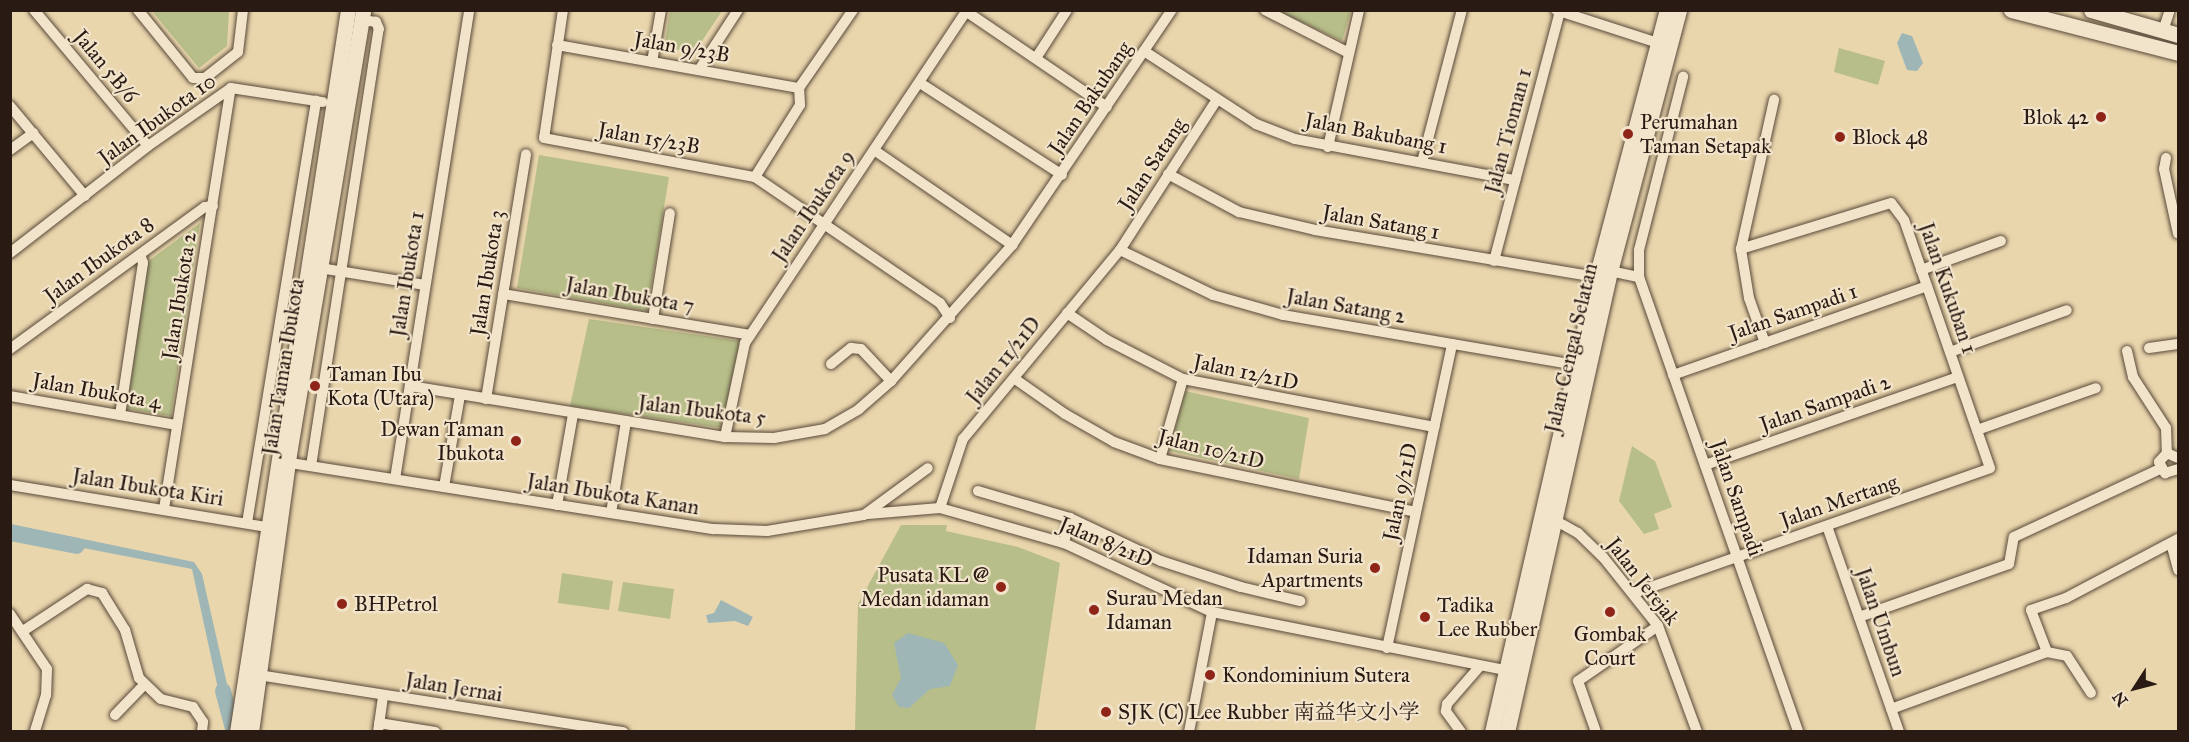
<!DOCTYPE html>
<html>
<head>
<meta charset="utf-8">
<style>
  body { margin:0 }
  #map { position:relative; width:2189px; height:742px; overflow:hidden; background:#ead6ad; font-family:"IM FELL Great Primer","Noto Serif SC",serif }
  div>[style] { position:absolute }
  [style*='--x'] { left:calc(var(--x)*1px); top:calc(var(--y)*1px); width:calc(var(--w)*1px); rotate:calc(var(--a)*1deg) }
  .green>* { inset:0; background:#b7be89 }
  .water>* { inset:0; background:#9eb6b6 }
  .river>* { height:16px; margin:-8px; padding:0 8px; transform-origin:8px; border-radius:8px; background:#9eb6b6 }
  .roads { filter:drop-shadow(0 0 2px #59493a) drop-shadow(0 0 2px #59493a) }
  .street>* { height:10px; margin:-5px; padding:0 5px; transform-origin:5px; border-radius:5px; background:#f1e4ca }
  .secondary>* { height:15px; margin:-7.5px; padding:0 7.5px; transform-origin:7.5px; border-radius:7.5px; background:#f1e4ca }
  .dots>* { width:16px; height:16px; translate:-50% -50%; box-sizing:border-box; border:3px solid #f1e4ca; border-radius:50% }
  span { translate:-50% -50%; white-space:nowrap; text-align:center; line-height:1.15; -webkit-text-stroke:4.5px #f1e4ca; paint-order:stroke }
  .street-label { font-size:21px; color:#291a13 }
  .poi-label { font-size:21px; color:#291a13 }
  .right { translate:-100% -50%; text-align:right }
  .left { translate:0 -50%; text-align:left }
  .frame { position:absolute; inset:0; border:12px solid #291a13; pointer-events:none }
  .north { position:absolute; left:2105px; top:658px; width:60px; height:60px; -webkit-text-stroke:4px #f1e4ca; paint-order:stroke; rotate:234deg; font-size:16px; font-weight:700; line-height:24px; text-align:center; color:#291a13 }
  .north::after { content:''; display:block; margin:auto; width:21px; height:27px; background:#291a13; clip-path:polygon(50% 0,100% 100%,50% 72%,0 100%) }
</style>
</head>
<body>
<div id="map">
  <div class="green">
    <div style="clip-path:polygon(152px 11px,229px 11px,227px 46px,199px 68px)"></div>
    <div style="clip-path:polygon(670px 11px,670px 10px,722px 11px,694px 53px,664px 47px)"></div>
    <div style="clip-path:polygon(1278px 11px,1351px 11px,1342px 41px)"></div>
    <div style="clip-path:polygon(1839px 48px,1885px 61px,1878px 85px,1834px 72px)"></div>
    <div style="clip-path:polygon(539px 155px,669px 177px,647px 311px,517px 288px)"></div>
    <div style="clip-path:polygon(200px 223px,171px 416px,127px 409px,147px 262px)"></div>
    <div style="clip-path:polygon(589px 319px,740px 341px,722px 428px,570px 406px)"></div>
    <div style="clip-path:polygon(1185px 391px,1309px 418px,1299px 479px,1169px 451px)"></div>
    <div style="clip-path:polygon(1632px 446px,1655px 461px,1672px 507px,1654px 514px,1659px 529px,1644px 534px,1619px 501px)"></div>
    <div style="clip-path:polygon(901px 525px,947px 525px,946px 531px,1018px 547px,1060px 563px,1035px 731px,855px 732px,858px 604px)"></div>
    <div style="clip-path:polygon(562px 573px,613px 581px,609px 610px,558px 603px)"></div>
    <div style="clip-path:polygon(623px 582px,674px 589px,670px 619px,618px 611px)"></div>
  </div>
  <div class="water">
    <div style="clip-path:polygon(1902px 33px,1912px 36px,1923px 63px,1917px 71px,1907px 70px,1897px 43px)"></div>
    <div style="clip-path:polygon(11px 524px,194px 562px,202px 574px,230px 697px,225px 721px,192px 569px,11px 534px)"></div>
    <div style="clip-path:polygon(721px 600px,753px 617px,748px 626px,735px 621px,708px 623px,706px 615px,714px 613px)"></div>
    <div style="clip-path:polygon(908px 633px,944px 643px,958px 665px,950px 686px,930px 689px,909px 708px,899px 707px,892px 695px,901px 678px,894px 643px)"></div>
  </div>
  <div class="river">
    <div style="--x:10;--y:533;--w:68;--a:11"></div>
    <div style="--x:223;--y:691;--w:42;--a:75"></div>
  </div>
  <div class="roads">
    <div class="street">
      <div style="--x:34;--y:10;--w:177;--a:50"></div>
      <div style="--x:138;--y:10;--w:87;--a:51"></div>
      <div style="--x:193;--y:78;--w:12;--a:0"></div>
      <div style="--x:205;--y:78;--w:42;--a:-38.2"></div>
      <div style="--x:238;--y:52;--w:42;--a:-83.2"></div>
      <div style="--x:563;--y:10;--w:129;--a:98.4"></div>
      <div style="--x:544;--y:138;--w:215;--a:10.5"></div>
      <div style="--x:755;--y:177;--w:224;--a:34.3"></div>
      <div style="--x:940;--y:303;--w:18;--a:56"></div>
      <div style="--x:1265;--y:10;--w:92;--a:27.1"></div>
      <div style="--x:1556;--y:10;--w:107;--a:17.9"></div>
      <div style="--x:967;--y:12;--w:169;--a:34.2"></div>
      <div style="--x:2163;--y:31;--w:20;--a:-72"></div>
      <div style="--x:557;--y:45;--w:246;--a:10.1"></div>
      <div style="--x:1144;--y:51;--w:134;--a:33.1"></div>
      <div style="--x:1256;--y:124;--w:42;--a:21"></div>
      <div style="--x:1295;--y:139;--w:224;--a:10.6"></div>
      <div style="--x:1036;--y:58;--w:57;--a:-57.1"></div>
      <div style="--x:652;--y:62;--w:53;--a:-80.2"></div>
      <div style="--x:699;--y:70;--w:72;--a:-57"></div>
      <div style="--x:920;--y:83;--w:169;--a:32.9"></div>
      <div style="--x:799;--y:88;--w:95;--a:-55.3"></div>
      <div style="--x:10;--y:106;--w:117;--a:50.2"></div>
      <div style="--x:1328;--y:147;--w:140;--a:-77.2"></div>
      <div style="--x:10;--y:150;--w:29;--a:-36"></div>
      <div style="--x:874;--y:150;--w:168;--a:34.5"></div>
      <div style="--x:2166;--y:158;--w:11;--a:100"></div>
      <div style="--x:2164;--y:169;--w:66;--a:77.8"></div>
      <div style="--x:1422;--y:162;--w:157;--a:-75.3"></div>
      <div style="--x:1168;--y:174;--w:81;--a:28.2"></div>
      <div style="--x:1239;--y:212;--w:78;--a:13.3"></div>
      <div style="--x:1315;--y:230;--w:291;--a:9.5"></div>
      <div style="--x:755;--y:177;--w:85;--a:-58"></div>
      <div style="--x:800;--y:105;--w:17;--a:-93"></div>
      <div style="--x:1120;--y:250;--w:103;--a:25.8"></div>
      <div style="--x:1213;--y:295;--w:73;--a:15.9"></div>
      <div style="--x:1283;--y:315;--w:297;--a:9.7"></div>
      <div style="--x:10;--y:253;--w:175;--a:-37.8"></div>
      <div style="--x:148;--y:146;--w:101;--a:-34.9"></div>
      <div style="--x:231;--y:88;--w:93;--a:8.7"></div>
      <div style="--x:1494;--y:261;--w:258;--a:-75.2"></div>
      <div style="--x:320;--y:268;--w:106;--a:9.2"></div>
      <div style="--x:1921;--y:270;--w:85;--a:-19.9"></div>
      <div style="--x:1610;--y:271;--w:30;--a:12"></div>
      <div style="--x:1639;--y:277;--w:482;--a:70.7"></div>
      <div style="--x:1639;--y:277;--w:27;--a:-90"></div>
      <div style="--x:1639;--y:250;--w:179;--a:-75.7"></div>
      <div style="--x:503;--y:294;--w:250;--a:9.4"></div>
      <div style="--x:1067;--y:313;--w:48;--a:34"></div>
      <div style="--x:1107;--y:340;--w:85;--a:27.2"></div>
      <div style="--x:1183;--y:379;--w:256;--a:10.8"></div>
      <div style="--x:653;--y:319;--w:107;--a:-80.9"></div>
      <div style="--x:1765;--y:343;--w:48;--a:-109.6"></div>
      <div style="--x:1749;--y:298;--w:50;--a:-99.3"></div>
      <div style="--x:1741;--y:249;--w:153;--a:-77.5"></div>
      <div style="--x:2149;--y:348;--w:29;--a:-8"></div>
      <div style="--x:10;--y:349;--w:241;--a:-36.1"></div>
      <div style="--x:205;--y:207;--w:8;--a:-7"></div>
      <div style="--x:2127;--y:351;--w:27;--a:77"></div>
      <div style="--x:2133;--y:377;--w:61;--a:57.1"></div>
      <div style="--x:2166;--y:428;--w:25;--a:88"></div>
      <div style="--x:1950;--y:352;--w:124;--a:-19.7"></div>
      <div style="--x:831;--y:364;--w:26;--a:-39"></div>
      <div style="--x:851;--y:348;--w:10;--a:6"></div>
      <div style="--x:861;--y:349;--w:44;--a:46.8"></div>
      <div style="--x:1673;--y:375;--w:269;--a:-19.3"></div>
      <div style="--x:1015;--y:379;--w:61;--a:35"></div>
      <div style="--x:1065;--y:414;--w:56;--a:29.7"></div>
      <div style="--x:1114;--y:442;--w:49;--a:20.3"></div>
      <div style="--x:1160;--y:459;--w:260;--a:11.7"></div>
      <div style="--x:410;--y:386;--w:319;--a:9.2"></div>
      <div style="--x:725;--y:437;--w:49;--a:1.2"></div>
      <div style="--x:774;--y:438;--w:52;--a:-10"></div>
      <div style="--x:825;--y:429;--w:39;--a:-30"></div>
      <div style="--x:859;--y:409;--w:43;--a:-41.2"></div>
      <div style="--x:891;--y:381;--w:182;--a:-48.3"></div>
      <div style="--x:1012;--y:245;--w:284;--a:-55.8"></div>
      <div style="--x:10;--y:396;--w:169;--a:9.9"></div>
      <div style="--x:486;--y:399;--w:248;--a:-80.7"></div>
      <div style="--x:120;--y:415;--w:154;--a:-81.4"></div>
      <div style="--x:143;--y:263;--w:9;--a:-108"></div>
      <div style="--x:1977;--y:430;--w:126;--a:-19.4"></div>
      <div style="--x:725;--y:437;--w:96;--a:-78"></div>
      <div style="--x:745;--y:343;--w:400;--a:-56.3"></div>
      <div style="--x:2178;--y:458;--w:12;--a:-156"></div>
      <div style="--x:2167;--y:453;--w:12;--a:132"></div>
      <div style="--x:2159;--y:462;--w:13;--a:61"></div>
      <div style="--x:2165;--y:473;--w:14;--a:-17"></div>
      <div style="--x:1160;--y:459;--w:83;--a:-74"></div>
      <div style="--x:284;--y:462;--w:435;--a:8.9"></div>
      <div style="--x:714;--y:529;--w:53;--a:2.2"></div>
      <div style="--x:767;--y:531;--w:98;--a:-9.4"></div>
      <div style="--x:864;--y:515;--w:79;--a:-36.3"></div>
      <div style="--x:1705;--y:465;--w:268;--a:-19.2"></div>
      <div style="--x:311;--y:466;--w:442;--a:-81.2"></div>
      <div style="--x:379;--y:29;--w:8;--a:-113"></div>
      <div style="--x:376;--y:22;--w:15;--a:-172"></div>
      <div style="--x:395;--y:479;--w:475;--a:-81"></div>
      <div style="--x:10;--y:485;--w:267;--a:9.3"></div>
      <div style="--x:444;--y:487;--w:93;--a:-80.1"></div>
      <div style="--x:978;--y:491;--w:96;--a:16.4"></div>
      <div style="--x:1070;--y:518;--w:101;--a:25.3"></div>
      <div style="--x:1161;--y:561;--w:84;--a:18"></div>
      <div style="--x:1241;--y:587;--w:61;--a:13.3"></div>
      <div style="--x:557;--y:505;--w:92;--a:-80"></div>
      <div style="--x:940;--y:508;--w:73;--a:-71.6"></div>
      <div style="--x:963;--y:439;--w:246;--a:-50.3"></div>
      <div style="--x:1120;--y:250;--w:177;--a:-57.2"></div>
      <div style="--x:164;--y:509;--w:426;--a:-81"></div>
      <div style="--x:611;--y:513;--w:93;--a:-80.7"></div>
      <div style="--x:868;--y:514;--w:72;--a:-4.8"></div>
      <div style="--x:940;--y:508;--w:129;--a:15.8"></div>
      <div style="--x:1064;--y:543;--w:163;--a:25"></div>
      <div style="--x:1212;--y:612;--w:298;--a:11.2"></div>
      <div style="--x:1551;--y:518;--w:31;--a:29"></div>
      <div style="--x:1578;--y:533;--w:35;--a:44"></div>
      <div style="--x:1603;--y:557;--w:88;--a:51.4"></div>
      <div style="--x:1658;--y:626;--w:113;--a:69.8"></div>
      <div style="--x:247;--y:523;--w:428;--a:-80.7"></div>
      <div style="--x:1827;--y:526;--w:218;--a:70.7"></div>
      <div style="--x:1064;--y:543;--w:26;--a:-77"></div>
      <div style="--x:2171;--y:543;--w:28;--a:75"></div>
      <div style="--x:1634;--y:593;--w:377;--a:-19.3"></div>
      <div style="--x:1990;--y:468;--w:262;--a:-109.1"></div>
      <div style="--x:1904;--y:220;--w:21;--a:-127"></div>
      <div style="--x:1891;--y:203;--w:157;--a:163"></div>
      <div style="--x:10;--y:614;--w:66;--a:56.1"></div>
      <div style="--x:47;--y:669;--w:26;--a:92"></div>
      <div style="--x:46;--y:695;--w:39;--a:107"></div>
      <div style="--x:1859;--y:617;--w:159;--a:-19.5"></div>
      <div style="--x:2009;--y:564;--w:27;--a:-80"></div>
      <div style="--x:2014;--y:537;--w:161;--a:-25"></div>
      <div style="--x:23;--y:631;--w:77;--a:-33.3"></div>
      <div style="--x:87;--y:589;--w:16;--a:15"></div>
      <div style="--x:102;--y:593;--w:44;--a:58.1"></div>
      <div style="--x:125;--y:630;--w:50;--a:73.7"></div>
      <div style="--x:139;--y:678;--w:30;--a:44"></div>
      <div style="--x:161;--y:699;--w:33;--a:14"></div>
      <div style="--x:193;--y:707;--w:18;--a:56"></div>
      <div style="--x:203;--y:722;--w:10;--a:96"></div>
      <div style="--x:1387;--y:648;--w:311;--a:-77.9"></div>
      <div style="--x:2047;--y:652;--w:45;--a:-110.9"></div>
      <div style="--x:2031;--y:610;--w:37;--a:-19"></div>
      <div style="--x:2066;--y:598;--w:127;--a:-27.8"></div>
      <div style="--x:252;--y:674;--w:376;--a:8.9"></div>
      <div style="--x:1891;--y:709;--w:166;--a:-20.1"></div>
      <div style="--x:2047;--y:652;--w:20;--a:11"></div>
      <div style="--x:2067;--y:656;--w:44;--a:57"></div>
      <div style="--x:115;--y:715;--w:42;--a:-46"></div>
      <div style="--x:379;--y:723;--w:57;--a:9.1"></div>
      <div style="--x:378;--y:732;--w:36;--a:-82"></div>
      <div style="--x:1189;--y:732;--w:122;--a:-79.1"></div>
      <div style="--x:1461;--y:732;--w:26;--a:-126"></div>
      <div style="--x:1446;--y:711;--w:7;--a:-82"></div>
      <div style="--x:1447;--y:704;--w:50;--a:-49"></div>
      <div style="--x:1596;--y:732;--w:54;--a:-109.4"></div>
      <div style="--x:1578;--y:681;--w:97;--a:-34.5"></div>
    </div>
    <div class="secondary">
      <div style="--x:2011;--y:10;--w:172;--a:14.4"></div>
      <div style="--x:2091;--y:10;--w:91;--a:16"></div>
      <div style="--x:237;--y:732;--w:730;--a:-81.26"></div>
      <div style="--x:251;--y:732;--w:287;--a:-82.2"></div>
      <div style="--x:290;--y:448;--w:444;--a:-80.5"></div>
      <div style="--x:1492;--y:732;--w:466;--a:-77.1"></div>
      <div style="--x:1596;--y:278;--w:277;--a:-75.2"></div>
      <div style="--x:1507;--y:732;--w:464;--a:-77.4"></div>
      <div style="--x:1608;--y:279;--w:278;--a:-75.2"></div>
    </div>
  </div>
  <div class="dots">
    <div style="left:2101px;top:117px;background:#8f2418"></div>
    <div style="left:1628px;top:134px;background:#8f2418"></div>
    <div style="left:1840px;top:137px;background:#8f2418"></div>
    <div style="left:315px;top:386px;background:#8f2418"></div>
    <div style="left:516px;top:441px;background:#8f2418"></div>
    <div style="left:1375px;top:568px;background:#8f2418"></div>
    <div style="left:1001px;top:587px;background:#8f2418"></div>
    <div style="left:342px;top:604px;background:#8f2418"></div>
    <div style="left:1094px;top:610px;background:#8f2418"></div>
    <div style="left:1610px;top:612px;background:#8f2418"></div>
    <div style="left:1425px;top:617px;background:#8f2418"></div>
    <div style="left:1210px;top:675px;background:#8f2418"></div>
    <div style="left:1106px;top:712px;background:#8f2418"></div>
  </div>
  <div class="street-label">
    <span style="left:682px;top:47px;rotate:10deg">Jalan 9/23B</span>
    <span style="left:106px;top:66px;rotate:50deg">Jalan 5B/6</span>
    <span style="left:1090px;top:98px;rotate:-56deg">Jalan Bakubang</span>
    <span style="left:157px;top:119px;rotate:-36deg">Jalan Ibukota 10</span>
    <span style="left:1508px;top:131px;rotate:-75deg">Jalan Tioman 1</span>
    <span style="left:1376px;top:133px;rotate:11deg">Jalan Bakubang 1</span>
    <span style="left:649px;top:138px;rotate:10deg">Jalan 15/23B</span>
    <span style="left:1152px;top:164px;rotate:-57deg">Jalan Satang</span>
    <span style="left:813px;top:206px;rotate:-56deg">Jalan Ibukota 9</span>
    <span style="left:1381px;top:222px;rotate:10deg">Jalan Satang 1</span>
    <span style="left:99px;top:260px;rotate:-36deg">Jalan Ibukota 8</span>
    <span style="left:487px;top:273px;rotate:-81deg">Jalan Ibukota 3</span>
    <span style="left:407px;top:274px;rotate:-81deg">Jalan Ibukota 1</span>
    <span style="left:1948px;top:288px;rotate:71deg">Jalan Kukuban 1</span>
    <span style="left:630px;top:295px;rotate:10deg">Jalan Ibukota 7</span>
    <span style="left:179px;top:296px;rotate:-81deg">Jalan Ibukota 2</span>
    <span style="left:1346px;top:306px;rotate:10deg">Jalan Satang 2</span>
    <span style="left:1793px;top:312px;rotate:-19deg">Jalan Sampadi 1</span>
    <span style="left:1571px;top:348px;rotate:-77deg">Jalan Cengal Selatan</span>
    <span style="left:1003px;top:360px;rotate:-51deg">Jalan 11/21D</span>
    <span style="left:283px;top:367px;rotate:-81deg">Jalan Taman Ibukota</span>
    <span style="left:1246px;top:372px;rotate:12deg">Jalan 12/21D</span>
    <span style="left:97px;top:391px;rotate:10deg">Jalan Ibukota 4</span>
    <span style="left:1825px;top:403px;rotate:-19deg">Jalan Sampadi 2</span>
    <span style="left:702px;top:410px;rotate:7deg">Jalan Ibukota 5</span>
    <span style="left:1211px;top:449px;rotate:14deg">Jalan 10/21D</span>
    <span style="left:148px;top:487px;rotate:9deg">Jalan Ibukota Kiri</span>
    <span style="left:1400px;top:492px;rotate:-78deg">Jalan 9/21D</span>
    <span style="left:613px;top:494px;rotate:9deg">Jalan Ibukota Kanan</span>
    <span style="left:1737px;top:498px;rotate:71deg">Jalan Sampadi</span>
    <span style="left:1839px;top:501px;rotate:-19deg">Jalan Mertang</span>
    <span style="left:1106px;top:542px;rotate:23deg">Jalan 8/21D</span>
    <span style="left:1643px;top:581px;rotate:52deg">Jalan Jerejak</span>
    <span style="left:1881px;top:622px;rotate:71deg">Jalan Umbun</span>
    <span style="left:454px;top:687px;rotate:9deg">Jalan Jernai</span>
  </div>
  <div class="poi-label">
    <span class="right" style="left:2089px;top:117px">Blok 42</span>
    <span class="left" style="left:1640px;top:134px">Perumahan<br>Taman Setapak</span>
    <span class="left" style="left:1852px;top:137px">Block 48</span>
    <span class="left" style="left:327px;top:386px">Taman Ibu<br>Kota (Utara)</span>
    <span class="right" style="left:504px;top:441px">Dewan Taman<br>Ibukota</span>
    <span class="right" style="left:1363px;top:568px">Idaman Suria<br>Apartments</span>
    <span class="right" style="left:989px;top:587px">Pusata KL @<br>Medan idaman</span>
    <span class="left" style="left:1106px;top:610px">Surau Medan<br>Idaman</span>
    <span class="left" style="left:354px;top:604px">BHPetrol</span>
    <span class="left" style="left:1437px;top:617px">Tadika<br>Lee Rubber</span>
    <span style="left:1610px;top:646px">Gombak<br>Court</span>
    <span class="left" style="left:1222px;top:675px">Kondominium Sutera</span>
    <span class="left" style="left:1118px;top:712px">SJK (C) Lee Rubber 南益华文小学</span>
  </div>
  <div class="frame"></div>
  <div class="north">N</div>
</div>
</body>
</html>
